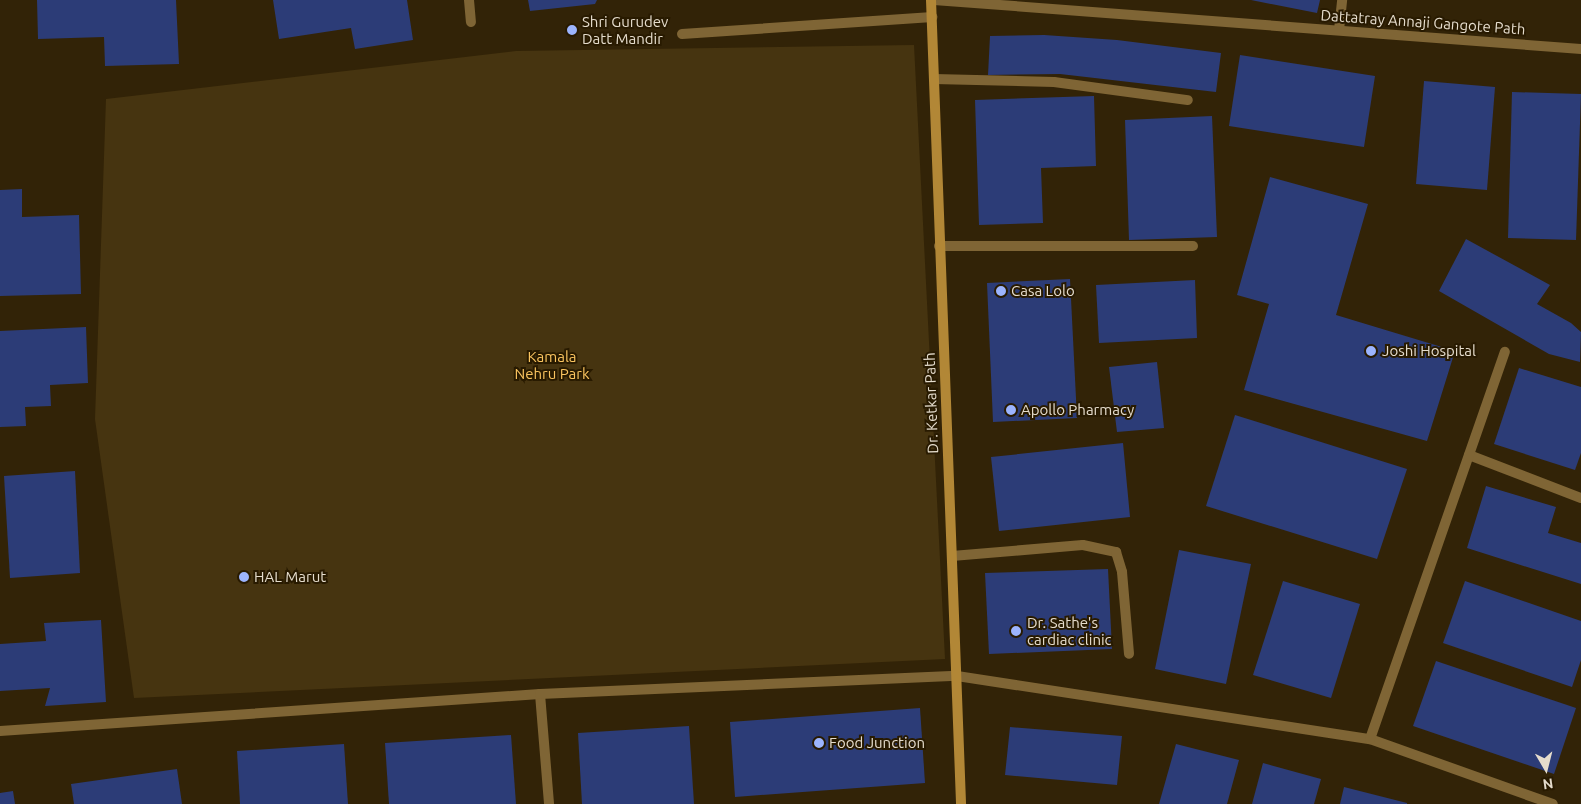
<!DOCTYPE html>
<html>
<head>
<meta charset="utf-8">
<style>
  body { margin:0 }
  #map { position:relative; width:1581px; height:804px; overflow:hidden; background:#322307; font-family:Ubuntu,sans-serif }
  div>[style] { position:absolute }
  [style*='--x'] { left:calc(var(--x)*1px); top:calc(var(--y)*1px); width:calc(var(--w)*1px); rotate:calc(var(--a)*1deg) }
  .green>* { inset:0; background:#463410 }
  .building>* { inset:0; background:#2c3c77 }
  .lane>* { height:10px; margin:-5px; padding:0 5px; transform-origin:5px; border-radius:5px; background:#7f6535 }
  .street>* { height:10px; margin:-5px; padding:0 5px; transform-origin:5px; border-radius:5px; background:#7f6535 }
  .secondary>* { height:10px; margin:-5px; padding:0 5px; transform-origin:5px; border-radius:5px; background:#b28736 }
  .dots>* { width:14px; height:14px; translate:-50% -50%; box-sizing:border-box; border:2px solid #281a00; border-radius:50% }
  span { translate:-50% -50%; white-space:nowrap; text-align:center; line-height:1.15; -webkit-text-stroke:4px #281a00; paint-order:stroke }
  .poi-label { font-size:15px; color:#e5dccc }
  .left { translate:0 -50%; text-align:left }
  .street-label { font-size:15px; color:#e5dccc }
  .park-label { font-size:15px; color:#fac45f }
  .north { position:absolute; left:1521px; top:744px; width:50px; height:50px; -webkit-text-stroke:4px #281a00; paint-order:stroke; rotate:172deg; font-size:14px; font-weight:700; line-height:20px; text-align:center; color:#e5dccc }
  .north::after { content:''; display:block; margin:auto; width:18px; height:22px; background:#e5dccc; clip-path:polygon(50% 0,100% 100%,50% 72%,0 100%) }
</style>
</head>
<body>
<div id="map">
  <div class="green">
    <div style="clip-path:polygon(914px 45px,945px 659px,134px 698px,95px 419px,106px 99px,516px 51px)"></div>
  </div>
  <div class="building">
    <div style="clip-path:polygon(37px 0,176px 0,179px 64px,105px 66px,104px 37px,38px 39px)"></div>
    <div style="clip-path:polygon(273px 0,407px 0,413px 40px,355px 49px,351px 28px,279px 39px)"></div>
    <div style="clip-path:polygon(528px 0,597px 0,595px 4px,530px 11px)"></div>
    <div style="clip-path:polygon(1251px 0,1320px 0,1317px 13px)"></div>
    <div style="clip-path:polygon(1044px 35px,1117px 40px,1221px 53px,1216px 92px,1060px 74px,988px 75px,990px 36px)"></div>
    <div style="clip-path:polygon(1240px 55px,1375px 76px,1364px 147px,1229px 126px)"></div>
    <div style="clip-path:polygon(1424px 81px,1495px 87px,1487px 190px,1416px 184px)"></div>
    <div style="clip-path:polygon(1512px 92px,1581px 94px,1576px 240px,1508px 238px)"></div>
    <div style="clip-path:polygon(1094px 96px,1096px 166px,1041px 168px,1043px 223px,979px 225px,975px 100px)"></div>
    <div style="clip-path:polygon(1212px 116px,1217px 237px,1129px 240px,1125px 120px)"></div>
    <div style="clip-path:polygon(1270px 177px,1368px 204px,1336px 315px,1455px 351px,1427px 441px,1244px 390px,1269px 304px,1237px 295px)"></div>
    <div style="clip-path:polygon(22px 189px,22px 217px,79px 215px,81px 294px,0 296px,0 190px)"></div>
    <div style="clip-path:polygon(1466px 239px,1550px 285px,1537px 304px,1571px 323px,1581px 332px,1580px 362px,1549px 354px,1439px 291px)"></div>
    <div style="clip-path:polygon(1070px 279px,1077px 418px,993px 422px,987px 283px)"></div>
    <div style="clip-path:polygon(1195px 280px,1197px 338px,1099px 343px,1096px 285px)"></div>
    <div style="clip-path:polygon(86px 327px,88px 383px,50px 385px,51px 406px,25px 407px,26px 426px,0 427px,0 331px)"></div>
    <div style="clip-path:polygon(1157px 362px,1164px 428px,1117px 432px,1109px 367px)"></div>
    <div style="clip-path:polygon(1519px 368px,1581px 387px,1581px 453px,1575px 470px,1494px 444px)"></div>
    <div style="clip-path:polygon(1235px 415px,1407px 469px,1377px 559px,1206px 506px)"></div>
    <div style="clip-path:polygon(1123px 443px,1130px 517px,999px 531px,991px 457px)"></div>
    <div style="clip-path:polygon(75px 471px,80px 573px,10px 578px,4px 476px)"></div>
    <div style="clip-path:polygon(1486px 486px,1556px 507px,1548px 533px,1581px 543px,1581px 584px,1467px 548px)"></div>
    <div style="clip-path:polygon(1179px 550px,1251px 564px,1226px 684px,1155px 669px)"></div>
    <div style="clip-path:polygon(1108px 569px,1112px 649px,989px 654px,985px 573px)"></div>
    <div style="clip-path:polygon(1283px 581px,1360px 604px,1331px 698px,1253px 675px)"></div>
    <div style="clip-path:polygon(1465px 581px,1581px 621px,1581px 660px,1572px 687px,1443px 643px)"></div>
    <div style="clip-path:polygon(101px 620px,106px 702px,45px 706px,50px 688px,0 691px,0 644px,46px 641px,44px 623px)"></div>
    <div style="clip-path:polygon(1436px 661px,1576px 708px,1554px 774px,1413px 726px)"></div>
    <div style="clip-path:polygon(920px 708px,925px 783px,735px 797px,730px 722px)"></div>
    <div style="clip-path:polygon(689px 726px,694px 804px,582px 804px,578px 733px)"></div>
    <div style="clip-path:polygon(1010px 727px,1122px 736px,1117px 785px,1005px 775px)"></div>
    <div style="clip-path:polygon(511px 735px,516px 804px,389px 804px,385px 743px)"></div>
    <div style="clip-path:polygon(344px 744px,348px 804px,240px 804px,237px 751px)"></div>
    <div style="clip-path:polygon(1176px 744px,1239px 760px,1227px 804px,1159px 804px)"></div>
    <div style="clip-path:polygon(1263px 763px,1321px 779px,1314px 804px,1252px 804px)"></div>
    <div style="clip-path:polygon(177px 769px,182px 804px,74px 804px,71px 784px)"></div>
    <div style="clip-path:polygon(1344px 787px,1407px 803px,1407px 804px,1340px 804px)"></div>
    <div style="clip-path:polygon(13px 791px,15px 804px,0 804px,0 793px)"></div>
  </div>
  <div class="lane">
    <div style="--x:1339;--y:30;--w:30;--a:-84"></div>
    <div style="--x:952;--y:556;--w:131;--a:-4.8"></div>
    <div style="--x:1083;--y:545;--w:34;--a:12"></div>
    <div style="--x:1116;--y:552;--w:21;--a:73"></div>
    <div style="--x:1122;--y:572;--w:82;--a:85.1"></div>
  </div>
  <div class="street">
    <div style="--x:469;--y:0;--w:22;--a:85"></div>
    <div style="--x:934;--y:0;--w:649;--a:4.33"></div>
    <div style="--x:682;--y:34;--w:251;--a:-3.9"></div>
    <div style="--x:934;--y:79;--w:120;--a:1.4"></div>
    <div style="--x:1054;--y:82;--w:135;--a:7.7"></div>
    <div style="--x:939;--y:246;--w:254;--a:0"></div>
    <div style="--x:1469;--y:455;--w:120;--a:21"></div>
    <div style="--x:540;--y:694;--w:110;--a:85.3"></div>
    <div style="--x:0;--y:731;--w:541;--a:-3.92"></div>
    <div style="--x:540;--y:694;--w:417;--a:-2.5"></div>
    <div style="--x:957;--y:676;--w:418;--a:8.7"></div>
    <div style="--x:1370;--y:739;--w:194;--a:19.6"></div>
    <div style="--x:1370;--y:739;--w:410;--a:-70.8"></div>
  </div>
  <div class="secondary">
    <div style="--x:931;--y:0;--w:805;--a:87.86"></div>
  </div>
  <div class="dots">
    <div style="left:572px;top:30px;background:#9cb4fd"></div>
    <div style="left:1001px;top:291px;background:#9cb4fd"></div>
    <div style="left:1371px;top:351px;background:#9cb4fd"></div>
    <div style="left:1011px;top:410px;background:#9cb4fd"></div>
    <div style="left:244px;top:577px;background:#9cb4fd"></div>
    <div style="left:1016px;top:631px;background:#9cb4fd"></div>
    <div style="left:819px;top:743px;background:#9cb4fd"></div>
  </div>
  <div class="poi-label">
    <span class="left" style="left:582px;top:30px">Shri Gurudev<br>Datt Mandir</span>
    <span class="left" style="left:1011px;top:291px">Casa Lolo</span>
    <span class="left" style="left:1382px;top:351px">Joshi Hospital</span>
    <span class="left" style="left:1021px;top:410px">Apollo Pharmacy</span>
    <span class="left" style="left:254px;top:577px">HAL Marut</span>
    <span class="left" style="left:1027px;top:631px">Dr. Sathe's<br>cardiac clinic</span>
    <span class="left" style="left:829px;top:743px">Food Junction</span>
  </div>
  <div class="street-label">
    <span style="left:1423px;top:22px;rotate:4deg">Dattatray Annaji Gangote Path</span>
    <span style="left:931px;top:403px;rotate:-92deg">Dr. Ketkar Path</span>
  </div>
  <div class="park-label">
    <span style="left:552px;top:365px">Kamala<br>Nehru Park</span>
  </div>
  <div class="north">N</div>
</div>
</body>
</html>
